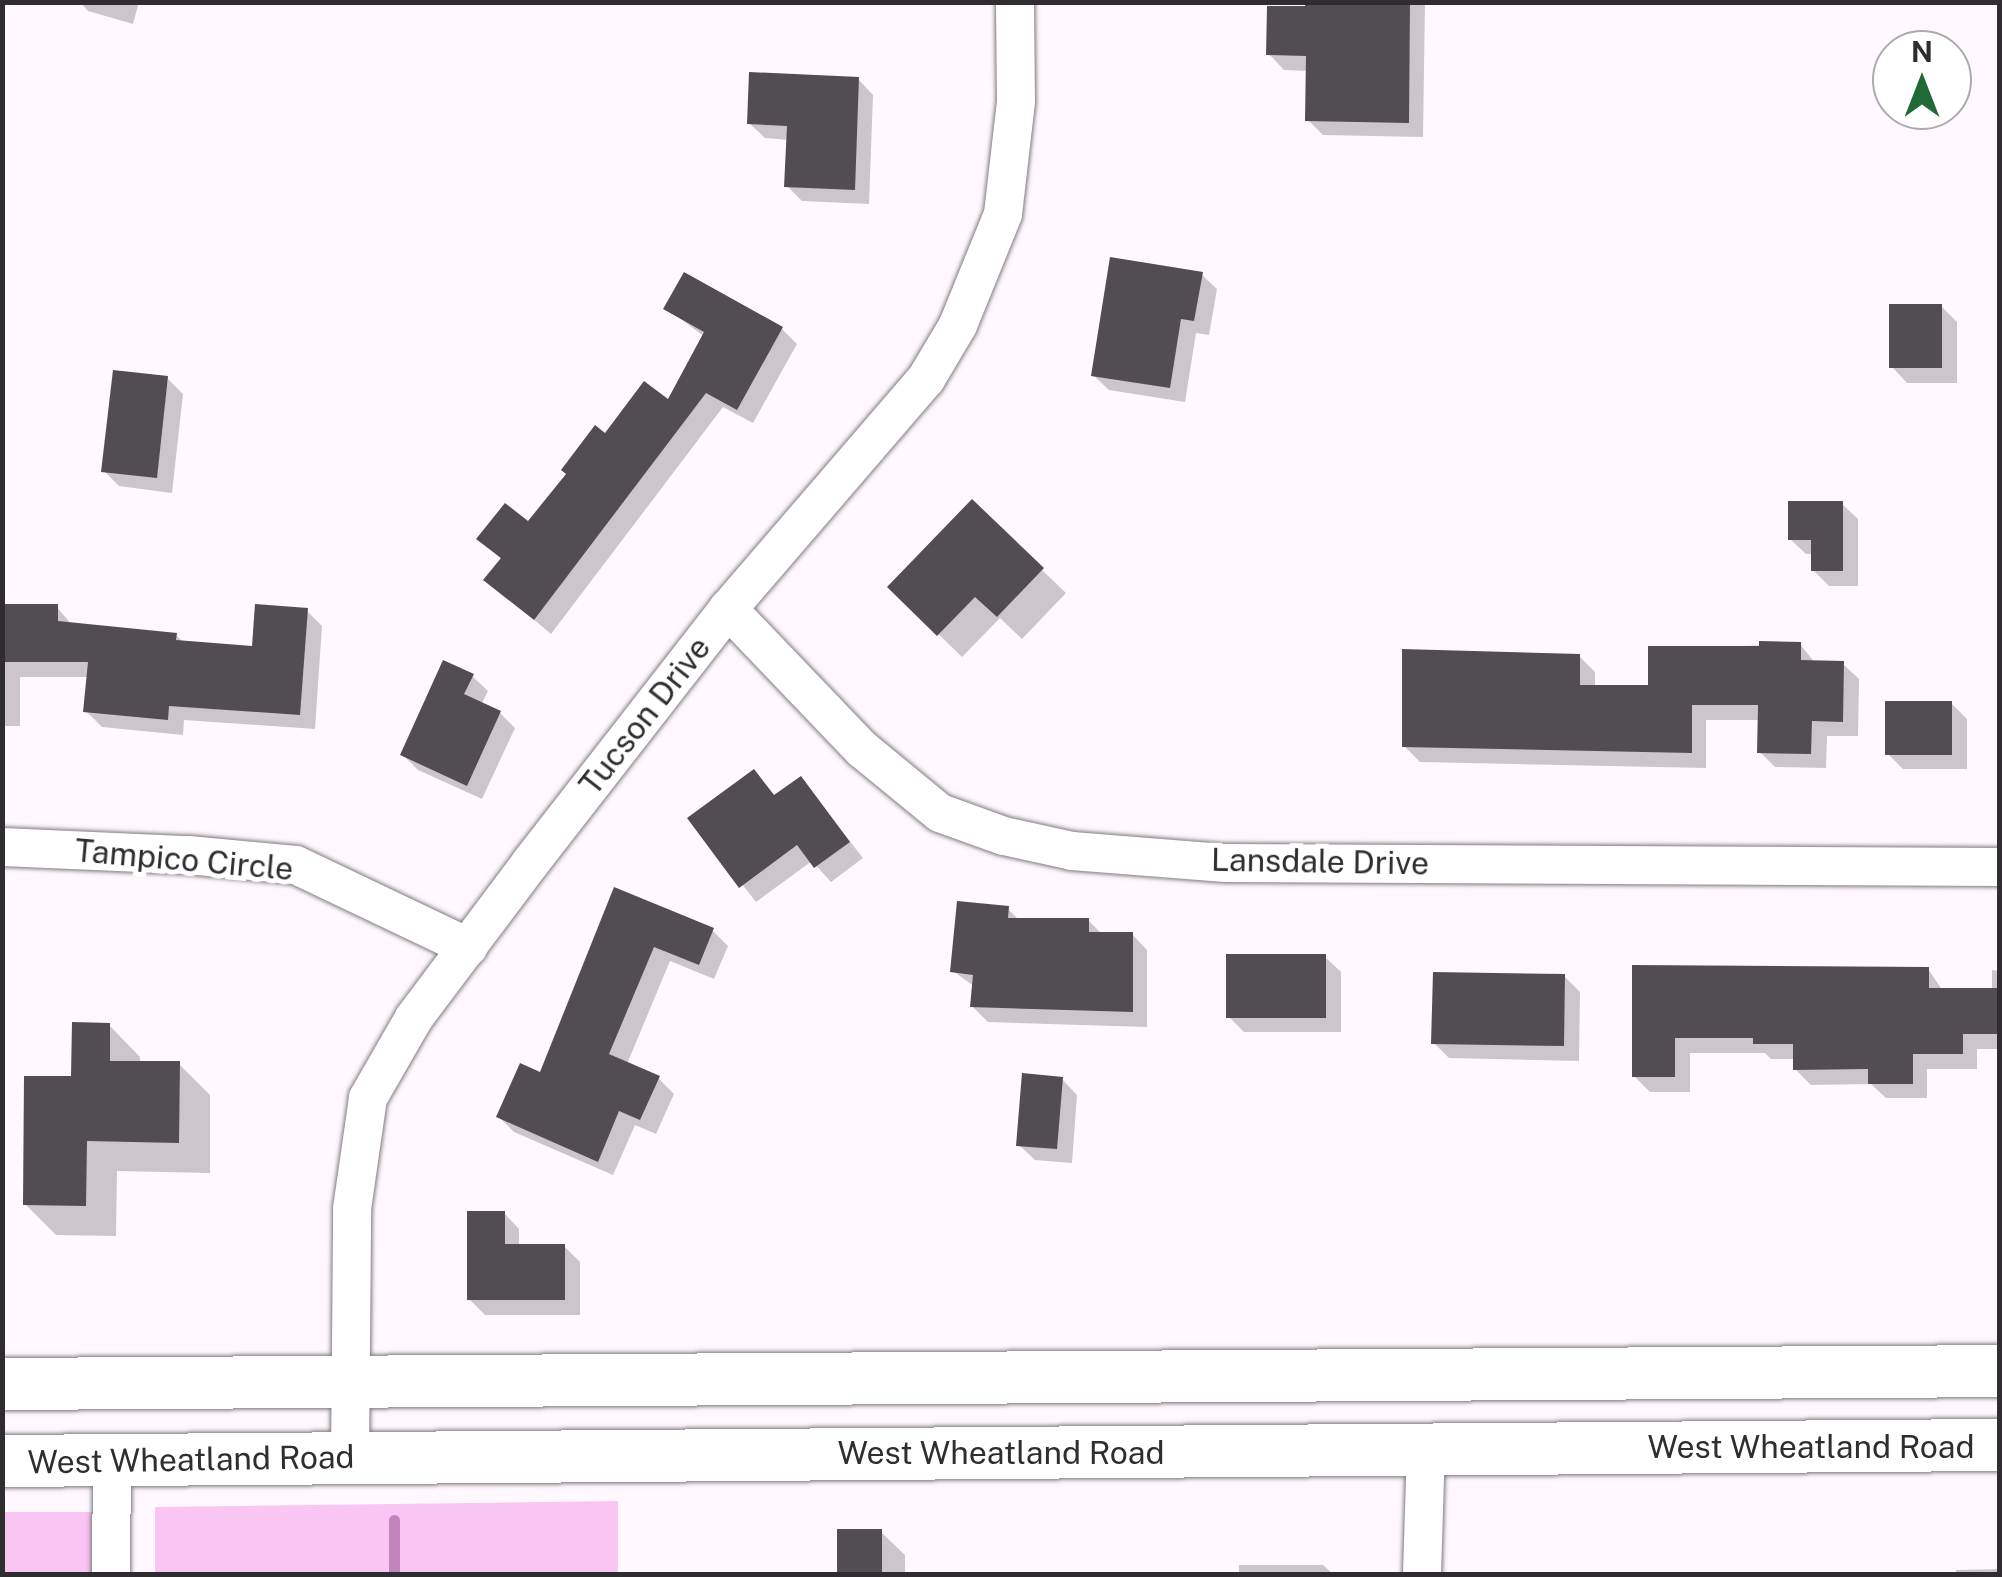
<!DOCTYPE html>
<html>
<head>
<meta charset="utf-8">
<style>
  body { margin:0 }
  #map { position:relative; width:2002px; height:1577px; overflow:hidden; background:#fff8fe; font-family:"Public Sans",sans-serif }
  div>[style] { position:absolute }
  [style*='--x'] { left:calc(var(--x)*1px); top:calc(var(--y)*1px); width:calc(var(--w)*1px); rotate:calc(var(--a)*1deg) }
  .green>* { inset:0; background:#f9c5f3 }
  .shadow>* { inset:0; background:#0003 }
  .stream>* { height:11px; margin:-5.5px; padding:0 5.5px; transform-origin:5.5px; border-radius:5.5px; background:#c284bc }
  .building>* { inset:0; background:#524d51 }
  .roads { filter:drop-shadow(0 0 2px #817c81) drop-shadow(0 0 2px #817c81) }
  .minor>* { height:38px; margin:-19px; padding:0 19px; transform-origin:19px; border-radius:19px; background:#fff }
  .secondary>* { height:52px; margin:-26px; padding:0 26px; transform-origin:26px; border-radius:26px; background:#fff }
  span { translate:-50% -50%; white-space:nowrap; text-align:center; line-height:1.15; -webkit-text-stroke:10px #fff; paint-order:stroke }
  .street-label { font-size:32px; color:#2f2d2f }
  .frame { position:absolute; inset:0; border:5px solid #2f2d2f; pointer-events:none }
  .north { position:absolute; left:1872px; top:30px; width:100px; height:100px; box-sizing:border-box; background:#fff; border:2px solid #acabac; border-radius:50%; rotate:0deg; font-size:28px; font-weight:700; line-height:40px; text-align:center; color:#2f2d2f }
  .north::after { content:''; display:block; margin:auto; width:35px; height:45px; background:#216a37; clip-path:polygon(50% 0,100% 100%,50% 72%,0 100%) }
</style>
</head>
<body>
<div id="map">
  <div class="green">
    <div style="clip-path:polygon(618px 1501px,618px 1574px,155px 1574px,155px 1507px)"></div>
    <div style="clip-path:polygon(2px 1512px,99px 1512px,99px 1574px,3px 1574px)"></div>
  </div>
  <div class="shadow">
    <div style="clip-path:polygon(80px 2px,139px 2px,133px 24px,88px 11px)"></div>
    <div style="clip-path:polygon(1307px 2px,1425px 2px,1423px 137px,1323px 135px,1308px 120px,1308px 71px,1284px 70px,1269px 54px,1307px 9px)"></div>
    <div style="clip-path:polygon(858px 79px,873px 95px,869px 204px,802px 201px,787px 186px,789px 140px,765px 138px,749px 123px)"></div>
    <div style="clip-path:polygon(1201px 274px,1217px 289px,1209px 335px,1196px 333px,1185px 402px,1109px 390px,1093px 375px)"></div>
    <div style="clip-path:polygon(1941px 306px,1957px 322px,1957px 383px,1907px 383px,1892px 367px)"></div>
    <div style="clip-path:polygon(666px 308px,782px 329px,797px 344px,753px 423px,723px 407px,551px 634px,487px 580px,502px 560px,479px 539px,529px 525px,606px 436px,668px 402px,705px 337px)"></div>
    <div style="clip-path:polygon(167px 378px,183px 394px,172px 493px,119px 486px,104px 471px)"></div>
    <div style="clip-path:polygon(972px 503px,1066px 593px,1022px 639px,1000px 618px,962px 657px,890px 587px)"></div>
    <div style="clip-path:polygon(1842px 504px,1858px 519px,1858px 586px,1829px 586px,1813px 570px,1813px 554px,1806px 554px,1790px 539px)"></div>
    <div style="clip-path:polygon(2px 606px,56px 606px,72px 625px,176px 635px,184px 643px,255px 648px,307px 611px,322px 626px,315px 729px,184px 720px,183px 735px,102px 727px,86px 711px,89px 677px,20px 677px,20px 726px,2px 726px)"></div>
    <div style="clip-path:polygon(1800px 644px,1815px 663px,1843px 664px,1859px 679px,1858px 736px,1827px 736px,1826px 768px,1775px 767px,1760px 752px,1760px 720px,1706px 720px,1706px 768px,1420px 762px,1404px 746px,1579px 656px,1595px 672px,1595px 687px,1651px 687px,1651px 649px)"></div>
    <div style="clip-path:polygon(472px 676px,488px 691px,481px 705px,500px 713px,515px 728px,482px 799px,418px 770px,403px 755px)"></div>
    <div style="clip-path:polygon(1951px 703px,1967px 719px,1967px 769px,1903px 769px,1888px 754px)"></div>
    <div style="clip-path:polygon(754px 772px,776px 797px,801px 779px,863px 858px,831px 882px,812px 861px,756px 902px,690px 818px)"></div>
    <div style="clip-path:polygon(615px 891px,713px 931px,728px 946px,714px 979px,670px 961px,627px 1064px,658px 1078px,674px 1094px,656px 1134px,635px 1125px,613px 1175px,514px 1132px,499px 1117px,542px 1075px)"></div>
    <div style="clip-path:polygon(1008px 909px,1019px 920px,1088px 920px,1102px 934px,1132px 934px,1147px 950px,1147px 1027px,988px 1022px,972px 1006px,975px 987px,953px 971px)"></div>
    <div style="clip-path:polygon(1325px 957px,1341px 972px,1341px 1032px,1244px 1032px,1229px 1017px)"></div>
    <div style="clip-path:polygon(1635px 968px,1928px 969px,1943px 991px,1992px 991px,1992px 970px,2000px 971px,2000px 1049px,1977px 1049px,1977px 1069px,1927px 1069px,1927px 1098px,1886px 1098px,1871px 1084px,1811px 1085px,1795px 1069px,1795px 1059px,1771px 1059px,1765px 1053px,1690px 1053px,1690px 1092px,1650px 1092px,1634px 1076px)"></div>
    <div style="clip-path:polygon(1564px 976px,1580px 992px,1579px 1061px,1449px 1058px,1434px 1043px)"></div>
    <div style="clip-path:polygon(109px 1025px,140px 1057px,140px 1063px,179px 1064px,210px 1095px,210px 1173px,117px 1171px,116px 1236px,56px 1235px,25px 1204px,74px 1079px)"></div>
    <div style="clip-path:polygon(1062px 1079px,1077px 1095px,1072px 1163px,1035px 1160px,1019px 1145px)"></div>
    <div style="clip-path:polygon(504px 1213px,519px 1229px,519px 1246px,564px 1246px,580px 1262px,580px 1315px,485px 1315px,469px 1299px)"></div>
    <div style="clip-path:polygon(881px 1532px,905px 1555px,905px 1574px,782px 1574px,839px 1572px)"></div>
    <div style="clip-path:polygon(1239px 1565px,1323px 1565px,1333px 1574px,1239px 1574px)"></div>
    <div style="clip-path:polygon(2000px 1569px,2000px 1574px,1956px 1574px,1956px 1570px)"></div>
    <div style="clip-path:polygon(1805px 1572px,1845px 1572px,1847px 1574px,1805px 1574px)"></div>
  </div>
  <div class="stream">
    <div style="--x:394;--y:1574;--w:54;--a:-90"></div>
  </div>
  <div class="building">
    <div style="clip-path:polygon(1305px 2px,1410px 2px,1409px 123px,1305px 121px,1306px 56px,1266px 55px,1267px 6px,1305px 6px)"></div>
    <div style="clip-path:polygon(749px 72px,859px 77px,855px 190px,784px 187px,787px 126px,747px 124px)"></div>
    <div style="clip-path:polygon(1110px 257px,1203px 272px,1194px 321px,1181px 319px,1170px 388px,1091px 376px)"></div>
    <div style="clip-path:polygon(684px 272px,783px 327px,737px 410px,706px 393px,534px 620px,483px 580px,501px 558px,476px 539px,505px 503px,528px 521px,566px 474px,561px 470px,595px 425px,605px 433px,644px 381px,668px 399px,704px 332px,663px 309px)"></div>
    <div style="clip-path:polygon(1889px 304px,1942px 304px,1942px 368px,1889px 368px)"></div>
    <div style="clip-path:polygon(113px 370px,168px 376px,157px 478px,101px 472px)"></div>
    <div style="clip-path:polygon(972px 499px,1044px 568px,997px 617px,975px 597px,937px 636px,887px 587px)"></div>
    <div style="clip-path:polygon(1788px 501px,1843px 501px,1843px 571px,1811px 571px,1811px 540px,1788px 540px)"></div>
    <div style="clip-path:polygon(2px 604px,58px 604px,58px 621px,177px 633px,176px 640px,252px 646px,255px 604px,308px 608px,300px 715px,169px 706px,168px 720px,83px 712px,88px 662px,2px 662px)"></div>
    <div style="clip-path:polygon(1759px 641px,1801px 642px,1801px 660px,1844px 661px,1843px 722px,1812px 721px,1811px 754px,1757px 753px,1758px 705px,1692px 705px,1692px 753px,1402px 747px,1402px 649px,1580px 654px,1580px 685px,1648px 685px,1648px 646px,1759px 646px)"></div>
    <div style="clip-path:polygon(443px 660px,474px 674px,464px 694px,501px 711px,467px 786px,400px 755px)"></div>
    <div style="clip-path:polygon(1885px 701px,1952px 701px,1952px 755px,1885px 755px)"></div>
    <div style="clip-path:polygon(754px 769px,774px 795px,801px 776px,850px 842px,814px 868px,797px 845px,739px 888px,687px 818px)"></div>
    <div style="clip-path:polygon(614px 887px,714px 928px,699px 965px,654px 947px,609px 1054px,660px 1076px,640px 1120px,619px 1111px,598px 1162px,496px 1117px,520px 1063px,540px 1072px)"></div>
    <div style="clip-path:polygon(957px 901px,1009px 906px,1008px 918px,1089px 918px,1089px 932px,1133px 932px,1133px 1012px,970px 1007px,973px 975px,950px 972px)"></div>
    <div style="clip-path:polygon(1226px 954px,1326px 954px,1326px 1018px,1226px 1018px)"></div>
    <div style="clip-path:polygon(1632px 965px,1929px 967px,1929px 988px,2000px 988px,2000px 1034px,1963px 1034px,1963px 1054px,1913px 1054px,1913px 1084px,1868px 1084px,1868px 1069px,1793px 1070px,1793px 1044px,1753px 1044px,1753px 1038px,1675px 1038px,1675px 1077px,1632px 1077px)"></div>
    <div style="clip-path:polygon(1433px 972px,1565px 974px,1564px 1046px,1431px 1044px)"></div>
    <div style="clip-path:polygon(72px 1022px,110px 1023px,110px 1061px,180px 1061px,179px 1143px,87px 1141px,86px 1206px,23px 1205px,24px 1076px,71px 1076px)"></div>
    <div style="clip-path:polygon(1022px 1073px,1063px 1077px,1057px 1149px,1016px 1146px)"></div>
    <div style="clip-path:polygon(467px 1211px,505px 1211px,505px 1244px,565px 1244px,565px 1300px,467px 1300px)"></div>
    <div style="clip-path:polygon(837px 1529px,882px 1529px,882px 1574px,837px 1574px)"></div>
  </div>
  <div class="roads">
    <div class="minor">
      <div style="--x:728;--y:609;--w:194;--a:46.3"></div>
      <div style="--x:862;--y:749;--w:101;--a:39.4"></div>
      <div style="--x:940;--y:813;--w:68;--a:19.8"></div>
      <div style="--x:1004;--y:836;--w:70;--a:12.4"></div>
      <div style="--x:1072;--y:851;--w:154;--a:4.5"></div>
      <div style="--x:1226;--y:863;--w:774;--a:0.3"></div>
      <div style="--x:2;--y:847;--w:186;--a:2.5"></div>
      <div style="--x:188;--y:855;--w:108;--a:5.3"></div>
      <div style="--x:296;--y:865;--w:191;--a:25.5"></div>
      <div style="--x:350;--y:1458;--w:249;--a:-89.5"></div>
      <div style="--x:352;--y:1209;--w:112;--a:-81.8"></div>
      <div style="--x:368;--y:1098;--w:92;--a:-60.1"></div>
      <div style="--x:414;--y:1018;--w:195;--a:-53.1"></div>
      <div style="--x:531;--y:862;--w:321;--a:-52.1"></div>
      <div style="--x:728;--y:609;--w:303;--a:-49.3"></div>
      <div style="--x:926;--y:379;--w:63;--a:-59.3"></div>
      <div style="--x:958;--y:325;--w:120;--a:-67.9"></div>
      <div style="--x:1003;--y:214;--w:114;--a:-83.4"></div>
      <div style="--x:1016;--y:101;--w:99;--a:-90.6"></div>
      <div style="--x:111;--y:1574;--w:113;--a:-89.5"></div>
      <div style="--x:1422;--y:1574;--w:124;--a:-88.2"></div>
    </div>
    <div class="secondary">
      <div style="--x:2;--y:1384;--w:1998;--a:-0.37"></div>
      <div style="--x:2;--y:1461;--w:1998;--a:-0.46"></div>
    </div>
  </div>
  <div class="street-label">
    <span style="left:645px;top:716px;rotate:-52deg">Tucson Drive</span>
    <span style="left:184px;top:860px;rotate:5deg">Tampico Circle</span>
    <span style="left:1320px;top:862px;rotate:1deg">Lansdale Drive</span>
    <span style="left:1811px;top:1447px">West Wheatland Road</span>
    <span style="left:1001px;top:1453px">West Wheatland Road</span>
    <span style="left:191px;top:1460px;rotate:-1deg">West Wheatland Road</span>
  </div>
  <div class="frame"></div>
  <div class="north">N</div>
</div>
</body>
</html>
